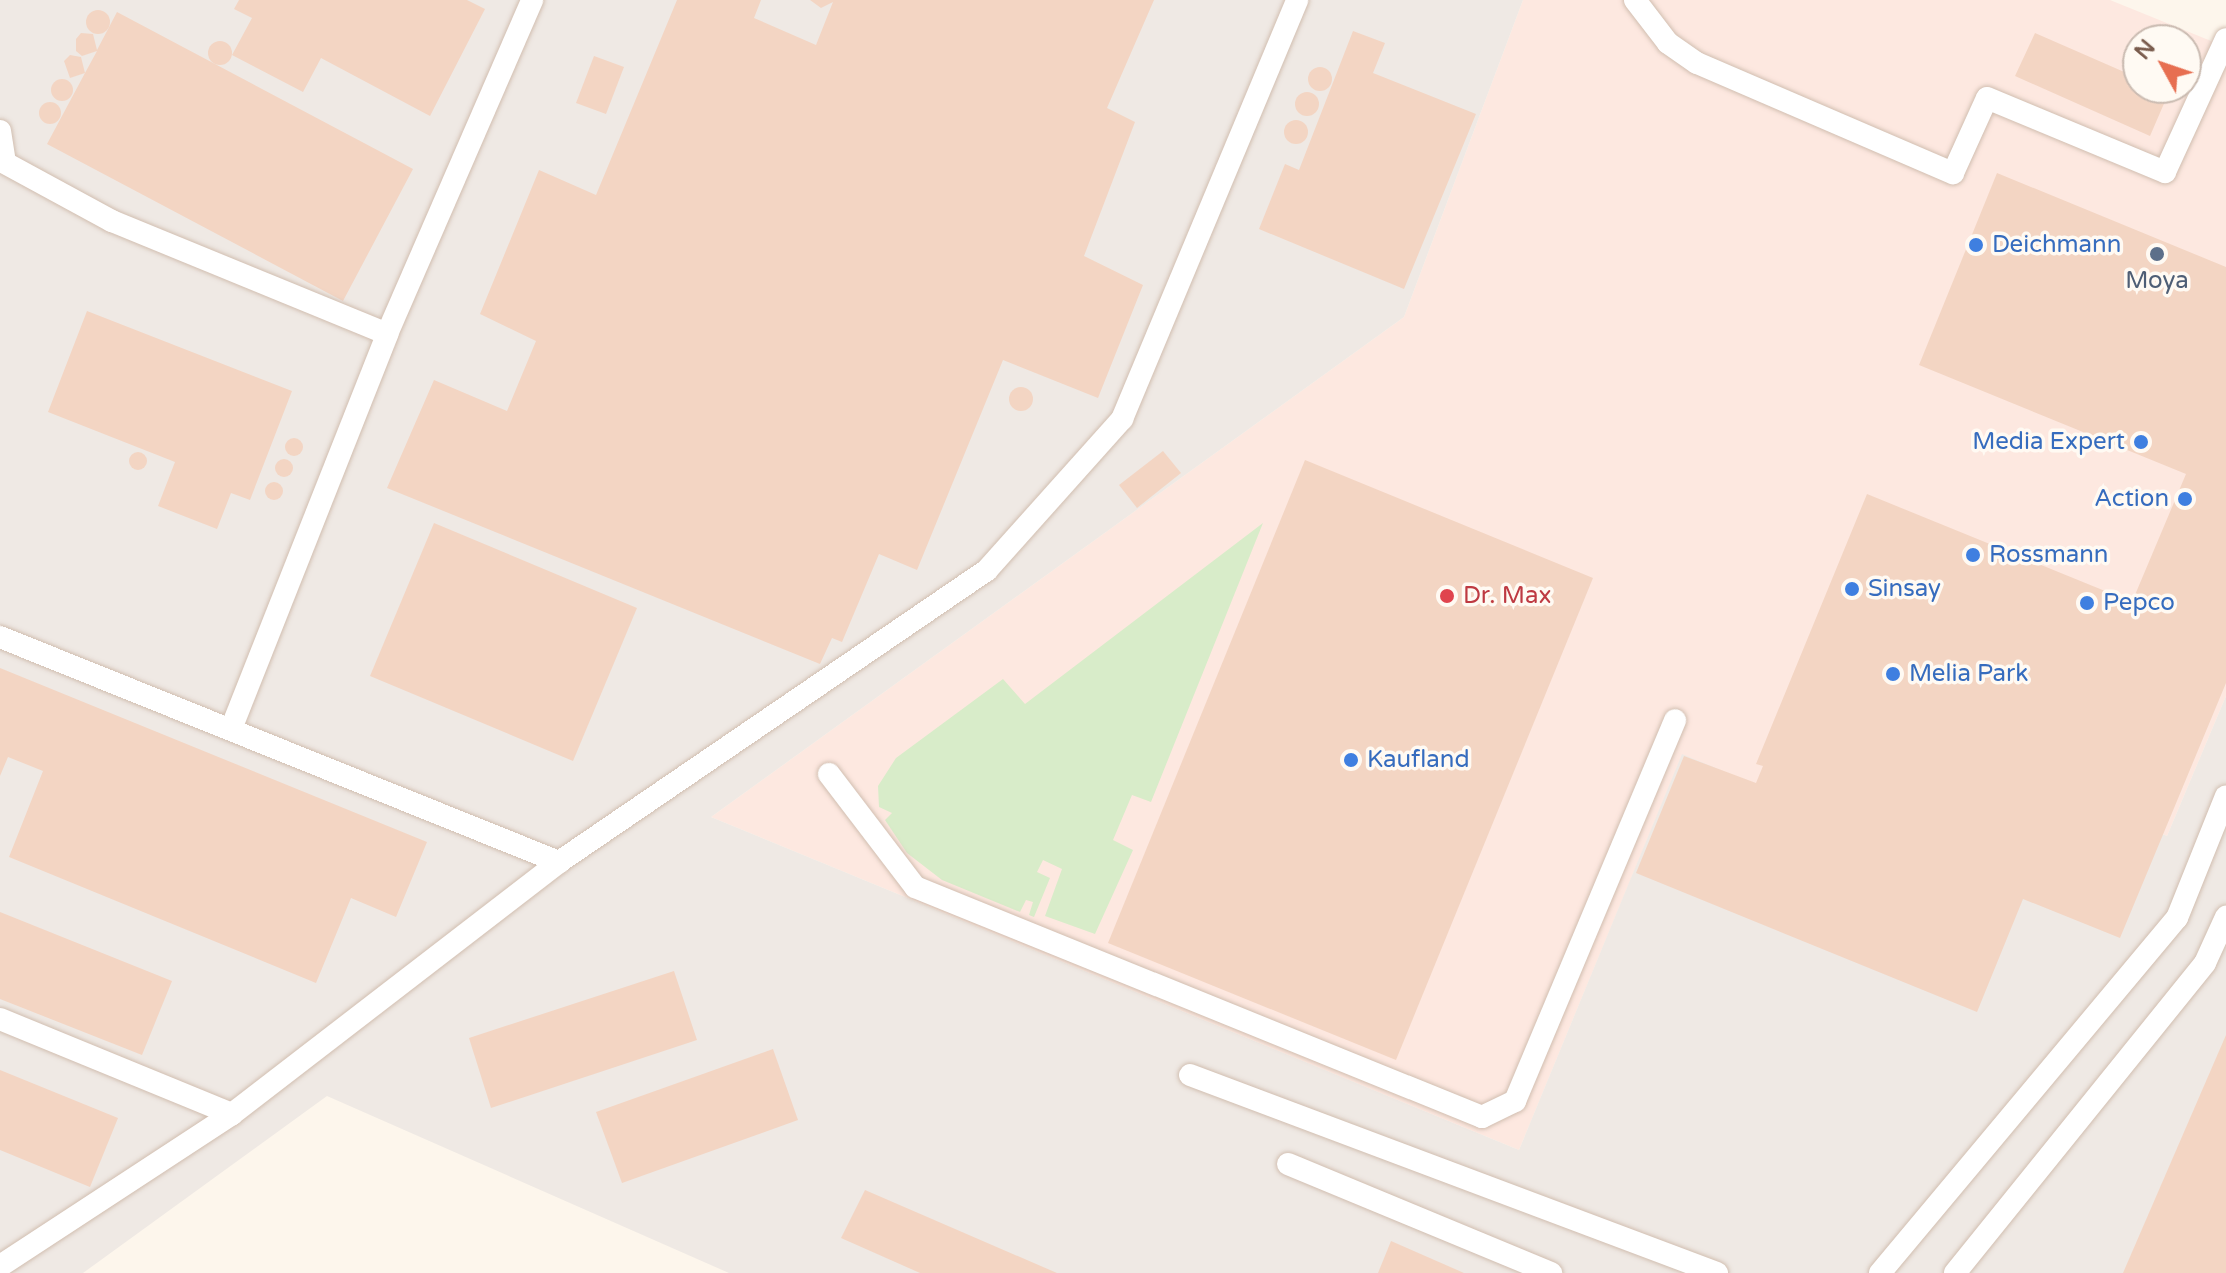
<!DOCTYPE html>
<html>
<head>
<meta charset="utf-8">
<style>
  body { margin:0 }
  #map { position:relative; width:2226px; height:1273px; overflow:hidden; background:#fdf6ec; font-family:"Varela Round",sans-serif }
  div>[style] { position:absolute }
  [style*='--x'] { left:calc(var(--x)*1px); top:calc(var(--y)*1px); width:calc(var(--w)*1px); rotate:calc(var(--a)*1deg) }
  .commercial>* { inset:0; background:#fde8e0 }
  .industrial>* { inset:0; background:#efe9e4 }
  .green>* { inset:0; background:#d8ecc9 }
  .building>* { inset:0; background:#f3d5c3 }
  .round { border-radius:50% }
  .roads { filter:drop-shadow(0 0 2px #d1beb0) drop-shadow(0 0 2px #d1beb0) }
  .lane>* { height:22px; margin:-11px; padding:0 11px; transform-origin:11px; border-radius:11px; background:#fff }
  .dots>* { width:22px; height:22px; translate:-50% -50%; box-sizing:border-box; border:4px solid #fffaf3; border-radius:50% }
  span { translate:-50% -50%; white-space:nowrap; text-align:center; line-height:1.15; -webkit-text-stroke:7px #fffaf3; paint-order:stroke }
  .shop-label { font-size:24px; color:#366cbe }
  .left { translate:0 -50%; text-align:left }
  .right { translate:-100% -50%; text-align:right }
  .service-label { font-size:24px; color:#4e5e75 }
  .health-label { font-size:24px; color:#be3a42 }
  .north { position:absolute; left:2122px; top:24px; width:80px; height:80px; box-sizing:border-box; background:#fffaf3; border:2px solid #cabbb1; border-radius:50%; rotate:310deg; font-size:22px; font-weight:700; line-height:32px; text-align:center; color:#7a5c4d }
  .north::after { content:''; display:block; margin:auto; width:28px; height:36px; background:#e76f51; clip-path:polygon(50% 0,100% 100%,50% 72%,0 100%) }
</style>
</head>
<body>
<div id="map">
  <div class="commercial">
    <div style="clip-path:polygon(evenodd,1523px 0,2110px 0,2226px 47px,2226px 696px,2167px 836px,1895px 725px,1853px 825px,1682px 755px,1519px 1150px,711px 817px,1404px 317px,1523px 0,2138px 40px,2186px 40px,2186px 88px,2138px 88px,2138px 40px)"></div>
  </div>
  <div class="industrial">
    <div style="clip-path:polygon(0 0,1523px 0,1404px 317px,711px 817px,1519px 1150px,1682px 754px,1853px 825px,1895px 725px,2167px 836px,2226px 696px,2226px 1273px,729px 1273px,327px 1096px,83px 1273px,0 1273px)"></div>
  </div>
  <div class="green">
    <div style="clip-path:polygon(1263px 523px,1151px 802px,1132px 795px,1113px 840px,1133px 850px,1095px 934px,1045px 916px,1062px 869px,1043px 860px,1037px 872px,1050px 878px,1034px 917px,1029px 915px,1033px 902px,1026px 900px,1020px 912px,942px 880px,907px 853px,885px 820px,892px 813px,879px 807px,878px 786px,896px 758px,1003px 679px,1025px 704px)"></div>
  </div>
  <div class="building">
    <div style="clip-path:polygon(239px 0,467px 0,485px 9px,430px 116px,321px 58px,303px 92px,232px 55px,252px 18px,234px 9px)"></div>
    <div style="clip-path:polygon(677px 0,761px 0,754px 18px,816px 45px,833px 2px,821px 8px,810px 0,1154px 0,1107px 108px,1135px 122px,1084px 256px,1143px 285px,1098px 398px,1003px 360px,917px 570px,879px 554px,842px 642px,832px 638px,820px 664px,387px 488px,434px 380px,507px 411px,536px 341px,480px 314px,539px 170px,596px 195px)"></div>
    <div class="round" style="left:86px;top:10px;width:24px;height:24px"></div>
    <div style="clip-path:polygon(117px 12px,413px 169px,343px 301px,47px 144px,85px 73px,70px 78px,64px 61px,70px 55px,81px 57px,85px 73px,97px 51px,82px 56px,76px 51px,76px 39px,81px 33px,93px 34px,97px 50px)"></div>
    <div style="clip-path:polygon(1353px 31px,1385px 43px,1373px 73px,1476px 114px,1404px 289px,1259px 229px,1285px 164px,1299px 170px)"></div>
    <div style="clip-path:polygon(2035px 33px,2138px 78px,2138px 88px,2169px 92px,2150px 136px,2015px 76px)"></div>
    <div class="round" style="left:208px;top:41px;width:24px;height:24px"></div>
    <div style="clip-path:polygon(594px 56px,624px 67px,606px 114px,576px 103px)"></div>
    <div class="round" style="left:1308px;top:67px;width:24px;height:24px"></div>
    <div class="round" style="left:51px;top:79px;width:22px;height:22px"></div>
    <div class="round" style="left:1295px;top:92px;width:24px;height:24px"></div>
    <div class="round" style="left:39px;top:102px;width:22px;height:22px"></div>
    <div class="round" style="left:1284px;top:120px;width:24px;height:24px"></div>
    <div style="clip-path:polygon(1997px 173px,2226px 267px,2226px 683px,2120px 938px,2023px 899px,1977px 1012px,1636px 873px,1684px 756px,1756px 783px,1763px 766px,1756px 764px,1867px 494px,2132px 602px,2186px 474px,1919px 365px)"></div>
    <div style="clip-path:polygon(87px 311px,292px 391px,250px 500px,231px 493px,217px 529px,158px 506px,175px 462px,48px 412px)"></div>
    <div class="round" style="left:1009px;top:387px;width:24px;height:24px"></div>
    <div class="round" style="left:285px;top:438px;width:18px;height:18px"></div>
    <div style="clip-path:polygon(1163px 451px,1181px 473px,1137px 508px,1119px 485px)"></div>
    <div class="round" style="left:129px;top:452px;width:18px;height:18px"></div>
    <div class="round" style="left:275px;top:459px;width:18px;height:18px"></div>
    <div style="clip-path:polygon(1305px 460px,1593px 578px,1396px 1060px,1108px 943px)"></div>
    <div class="round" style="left:265px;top:482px;width:18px;height:18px"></div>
    <div style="clip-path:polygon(434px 523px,637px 608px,573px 761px,370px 676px)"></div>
    <div style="clip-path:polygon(0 668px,427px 842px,396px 917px,351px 898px,316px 983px,9px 857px,43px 771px,8px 757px,0 776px)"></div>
    <div style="clip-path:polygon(0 912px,172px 981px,142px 1055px,0 999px)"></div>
    <div style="clip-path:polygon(674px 971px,697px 1040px,491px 1108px,469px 1038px)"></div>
    <div style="clip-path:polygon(2226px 1035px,2226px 1273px,2123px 1273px)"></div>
    <div style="clip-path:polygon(773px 1049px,798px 1120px,622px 1183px,596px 1112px)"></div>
    <div style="clip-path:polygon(0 1070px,118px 1118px,90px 1187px,0 1150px)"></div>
    <div style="clip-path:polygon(865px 1190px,1057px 1273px,920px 1273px,841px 1238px)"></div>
    <div style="clip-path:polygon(1391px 1241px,1464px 1273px,1378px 1273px)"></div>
  </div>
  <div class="roads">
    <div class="lane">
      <div style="--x:1635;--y:0;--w:54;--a:52.5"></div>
      <div style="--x:1668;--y:43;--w:35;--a:35"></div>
      <div style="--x:1697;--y:63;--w:279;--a:23.3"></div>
      <div style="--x:1953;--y:173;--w:82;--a:-65.6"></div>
      <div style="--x:1987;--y:98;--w:193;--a:22.6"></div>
      <div style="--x:2165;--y:172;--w:146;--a:-65.4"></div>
      <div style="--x:0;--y:131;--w:32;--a:81"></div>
      <div style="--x:5;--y:163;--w:122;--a:28.5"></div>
      <div style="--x:112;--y:221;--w:297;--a:22.3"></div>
      <div style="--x:0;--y:637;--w:603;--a:21.93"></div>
      <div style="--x:231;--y:729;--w:425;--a:-68.4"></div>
      <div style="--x:387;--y:334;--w:364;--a:-66.5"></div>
      <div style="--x:829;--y:774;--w:142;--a:52.7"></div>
      <div style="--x:915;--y:887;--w:612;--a:22.08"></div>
      <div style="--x:1482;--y:1117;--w:37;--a:-26"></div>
      <div style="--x:1515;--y:1101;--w:413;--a:-67.2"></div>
      <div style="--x:0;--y:1019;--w:251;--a:22.3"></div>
      <div style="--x:1190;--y:1075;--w:563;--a:20.59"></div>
      <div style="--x:1288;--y:1164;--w:285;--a:22.5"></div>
      <div style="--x:0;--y:1266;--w:277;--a:-33.2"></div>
      <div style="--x:232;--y:1114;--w:413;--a:-37.6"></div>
      <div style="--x:559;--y:862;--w:518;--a:-34.3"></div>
      <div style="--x:987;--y:570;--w:203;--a:-48.2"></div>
      <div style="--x:1122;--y:419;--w:454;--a:-67.3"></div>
      <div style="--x:1880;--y:1273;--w:463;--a:-50.1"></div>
      <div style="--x:2177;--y:918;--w:131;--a:-68.1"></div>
      <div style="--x:1955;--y:1273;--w:398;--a:-51.1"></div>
      <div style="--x:2205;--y:963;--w:51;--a:-65.5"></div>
    </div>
  </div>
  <div class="dots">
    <div style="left:1976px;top:245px;background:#3f7fe0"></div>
    <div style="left:2157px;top:254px;background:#5c6f8a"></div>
    <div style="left:2141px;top:442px;background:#3f7fe0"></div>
    <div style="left:2185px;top:499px;background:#3f7fe0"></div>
    <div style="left:1973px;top:555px;background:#3f7fe0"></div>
    <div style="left:1852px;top:589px;background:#3f7fe0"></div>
    <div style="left:1447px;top:596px;background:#e0444e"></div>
    <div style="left:2087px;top:603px;background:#3f7fe0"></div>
    <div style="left:1893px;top:674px;background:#3f7fe0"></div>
    <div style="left:1351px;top:760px;background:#3f7fe0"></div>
  </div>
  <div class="shop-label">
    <span class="left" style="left:1992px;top:245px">Deichmann</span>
    <span class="right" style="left:2125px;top:442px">Media Expert</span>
    <span class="right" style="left:2169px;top:499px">Action</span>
    <span class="left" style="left:1989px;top:555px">Rossmann</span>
    <span class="left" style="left:1868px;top:589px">Sinsay</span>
    <span class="left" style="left:2103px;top:603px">Pepco</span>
    <span class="left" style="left:1909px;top:674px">Melia Park</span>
    <span class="left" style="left:1367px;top:760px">Kaufland</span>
  </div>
  <div class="service-label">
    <span style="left:2157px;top:281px">Moya</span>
  </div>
  <div class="health-label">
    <span class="left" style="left:1463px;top:596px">Dr. Max</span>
  </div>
  <div class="north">N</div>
</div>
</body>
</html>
